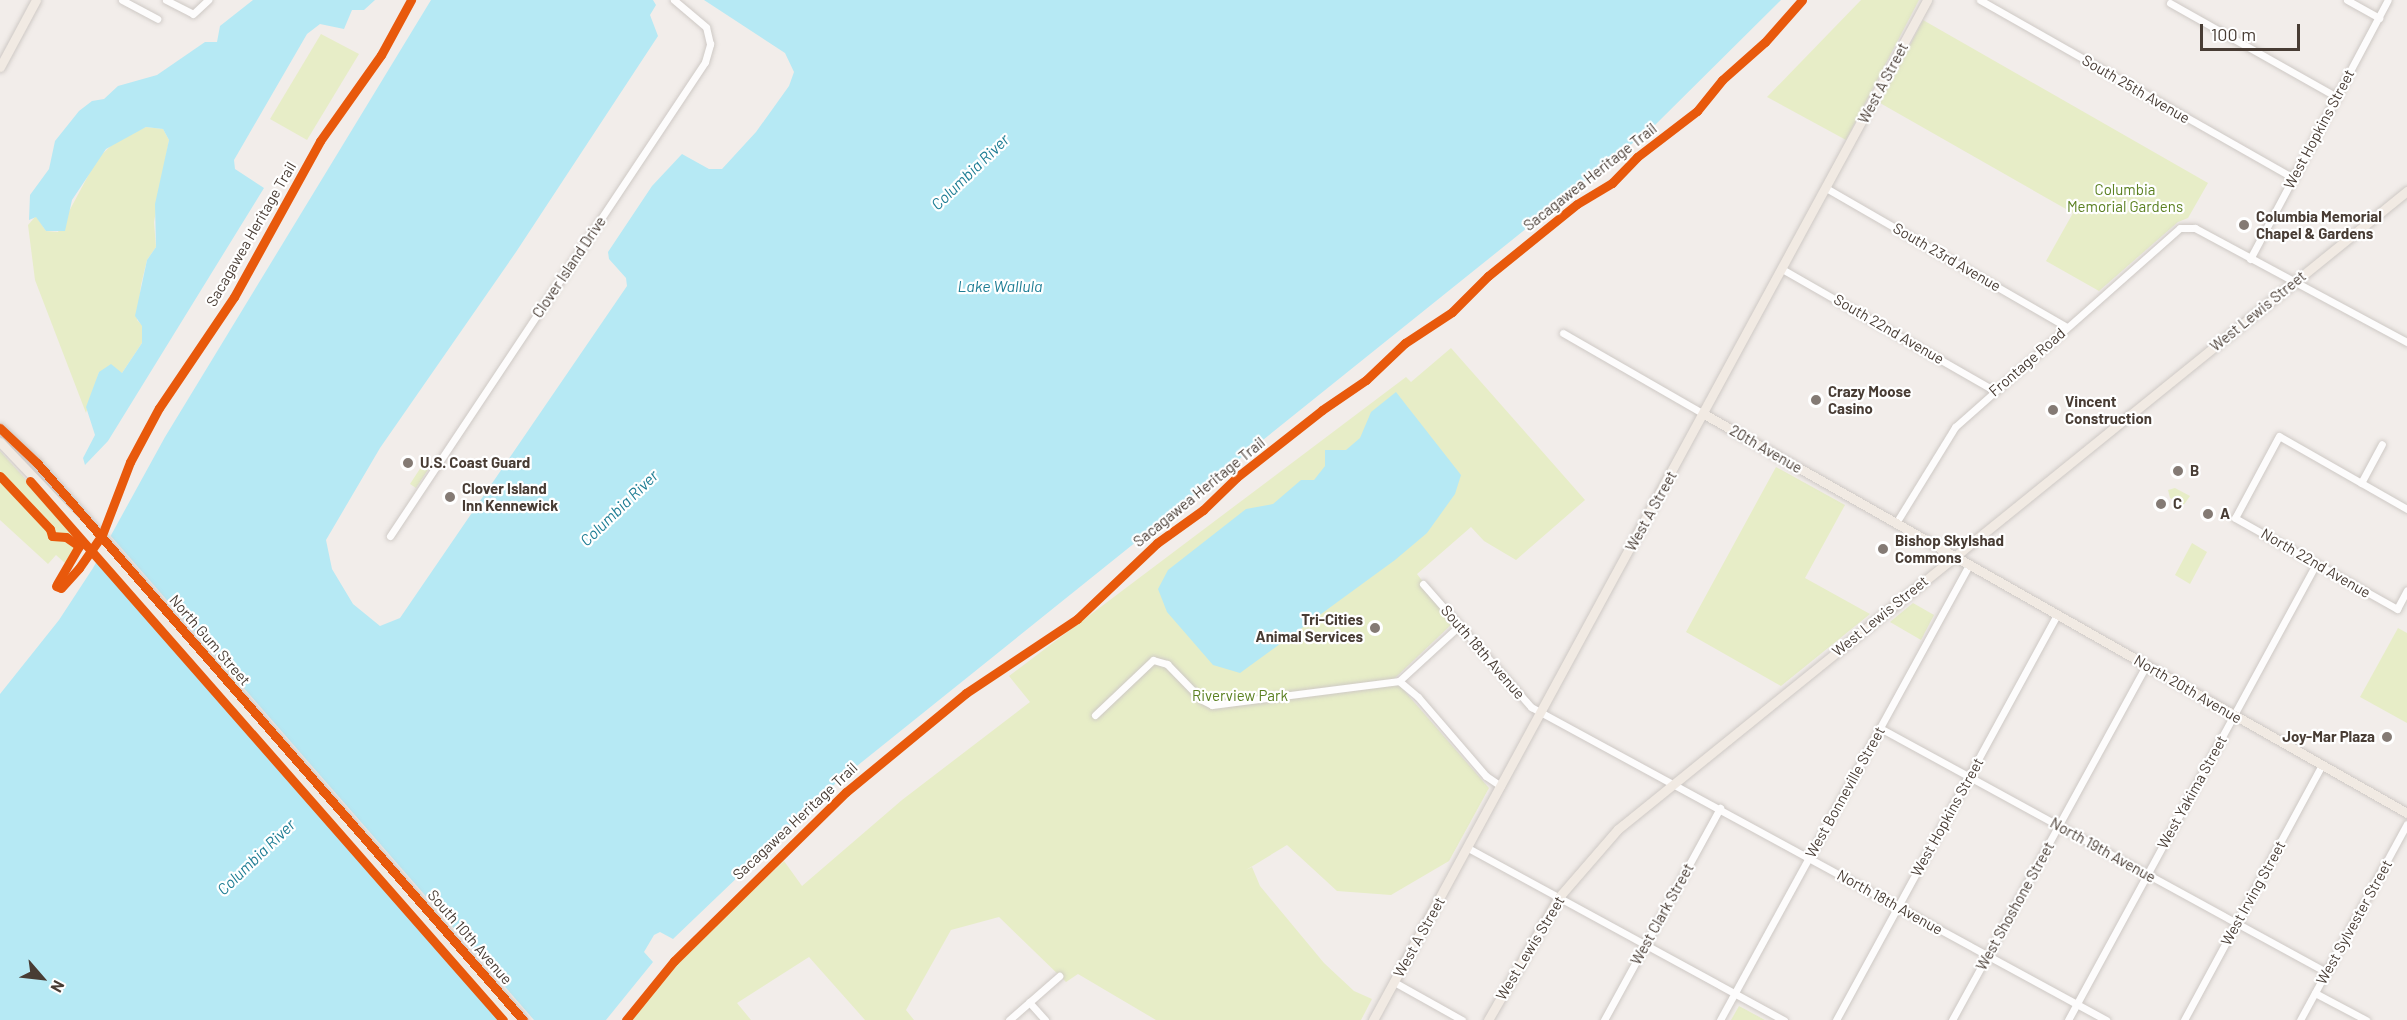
<!DOCTYPE html>
<html>
<head>
<meta charset="utf-8">
<style>
  body { margin:0 }
  #map { position:relative; width:2407px; height:1020px; overflow:hidden; background:#f2edea; font-family:Barlow,sans-serif }
  div>[style] { position:absolute }
  [style*='--x'] { left:calc(var(--x)*1px); top:calc(var(--y)*1px); width:calc(var(--w)*1px); rotate:calc(var(--a)*1deg) }
  .green>* { inset:0; background:#e7edc7 }
  .water>* { inset:0; background:#b6e9f4 }
  .pier>* { inset:0; background:#f2edea }
  .roads { filter:drop-shadow(0 0 2px #cec9c5) drop-shadow(0 0 2px #cec9c5) }
  .minor>* { height:7px; margin:-3.5px; padding:0 3.5px; transform-origin:3.5px; border-radius:3.5px; background:#fdfcfc }
  .major>* { height:9px; margin:-4.5px; padding:0 4.5px; transform-origin:4.5px; border-radius:4.5px; background:#f1eae3 }
  .cycleway>* { height:9px; margin:-4.5px; padding:0 4.5px; transform-origin:4.5px; border-radius:4.5px; background:#e8590c }
  .dots>* { width:16px; height:16px; translate:-50% -50%; box-sizing:border-box; border:3px solid #fff; border-radius:50% }
  span { translate:-50% -50%; white-space:nowrap; text-align:center; line-height:1.15; -webkit-text-stroke:4.5px #fff; paint-order:stroke }
  .street-label { font-size:15px; color:#483c34 }
  .park-label { font-size:15px; color:#5b8021 }
  .poi-label { font-size:15px; color:#483c34; font-weight:700 }
  .left { translate:0 -50%; text-align:left }
  .right { translate:-100% -50%; text-align:right }
  .water-label { font-size:16px; color:#1e7d94; font-style:italic }
  .north { position:absolute; left:12px; top:948px; width:60px; height:60px; -webkit-text-stroke:4px #fff; paint-order:stroke; rotate:118deg; font-size:16px; font-weight:700; line-height:24px; text-align:center; color:#483c34 }
  .north::after { content:''; display:block; margin:auto; width:21px; height:27px; background:#483c34; clip-path:polygon(50% 0,100% 100%,50% 72%,0 100%) }
  .scale { position:absolute; left:2200px; top:24px; width:100px; height:27px; box-sizing:border-box; border:3px solid #483c34; border-top:0; padding-left:8px; font-size:18px; line-height:21px; white-space:nowrap; color:#483c34; -webkit-text-stroke:4px #fff; paint-order:stroke }
</style>
</head>
<body>
<div id="map">
  <div class="green">
    <div style="clip-path:polygon(1861px 0,1919px 0,1846px 140px,1767px 97px)"></div>
    <div style="clip-path:polygon(1923px 20px,2208px 183px,2188px 218px,2178px 222px,2099px 291px,2046px 261px,2073px 213px,1880px 103px)"></div>
    <div style="clip-path:polygon(321px 34px,359px 54px,307px 140px,270px 119px)"></div>
    <div style="clip-path:polygon(146px 127px,163px 129px,169px 140px,154px 222px,156px 247px,147px 260px,141px 285px,137px 320px,142px 325px,142px 343px,122px 373px,99px 372px,86px 413px,35px 280px,28px 225px,36px 216px,46px 231px,58px 232px,97px 159px,116px 141px)"></div>
    <div style="clip-path:polygon(1451px 348px,1585px 500px,1516px 560px,1484px 541px,1471px 527px,1417px 574px,1454px 622px,1394px 679px,1489px 788px,1449px 861px,1391px 895px,1337px 891px,1287px 845px,1246px 870px,1252px 867px,1260px 886px,1324px 963px,1354px 991px,1372px 999px,1361px 1020px,1156px 1020px,1078px 974px,1066px 982px,999px 917px,951px 930px,906px 1010px,914px 1020px,865px 1020px,809px 957px,737px 1003px,751px 1020px,631px 1020px,676px 963px,784px 861px,802px 886px,902px 800px,1030px 702px,1009px 676px,1406px 377px,1411px 382px)"></div>
    <div style="clip-path:polygon(0 451px,80px 539px,66px 564px,56px 555px,48px 564px,0 520px)"></div>
    <div style="clip-path:polygon(425px 461px,431px 465px,416px 488px,410px 484px)"></div>
    <div style="clip-path:polygon(1776px 467px,1845px 505px,1805px 578px,1870px 614px,1781px 686px,1686px 632px)"></div>
    <div style="clip-path:polygon(2175px 488px,2190px 496px,2183px 506px,2170px 498px,2168px 490px)"></div>
    <div style="clip-path:polygon(2192px 543px,2207px 552px,2190px 584px,2175px 575px)"></div>
    <div style="clip-path:polygon(1913px 603px,1934px 615px,1921px 640px,1890px 622px)"></div>
    <div style="clip-path:polygon(2398px 628px,2407px 633px,2407px 723px,2360px 697px)"></div>
    <div style="clip-path:polygon(1739px 1006px,1765px 1020px,1731px 1020px)"></div>
  </div>
  <div class="water">
    <div style="clip-path:polygon(253px 0,375px 0,364px 10px,352px 10px,344px 29px,320px 24px,307px 34px,234px 160px,235px 169px,264px 188px,108px 441px,85px 465px,83px 458px,95px 435px,86px 407px,99px 372px,111px 364px,122px 373px,142px 343px,142px 326px,135px 316px,147px 260px,156px 247px,155px 204px,169px 140px,163px 129px,146px 127px,106px 149px,72px 200px,65px 231px,46px 231px,36px 217px,29px 220px,30px 195px,49px 169px,55px 141px,79px 111px,92px 101px,104px 99px,118px 86px,157px 75px,205px 42px,217px 42px,220px 26px)"></div>
    <div style="clip-path:polygon(431px 0,653px 0,656px 5px,650px 15px,658px 36px,516px 252px,380px 448px,326px 540px,332px 569px,353px 604px,380px 626px,400px 618px,627px 286px,626px 278px,609px 259px,608px 252px,652px 186px,682px 154px,709px 169px,722px 169px,756px 132px,789px 86px,794px 72px,785px 53px,704px 0,1781px 0,1654px 126px,837px 782px,673px 939px,660px 932px,654px 935px,644px 952px,653px 962px,606px 1020px,0 1020px,0 694px,59px 620px,93px 568px,165px 437px)"></div>
    <div style="clip-path:polygon(1396px 392px,1461px 475px,1455px 494px,1427px 533px,1395px 560px,1240px 673px,1213px 665px,1167px 612px,1158px 589px,1168px 570px,1246px 509px,1273px 504px,1301px 480px,1314px 480px,1325px 466px,1325px 450px,1346px 450px,1360px 438px,1371px 412px)"></div>
  </div>
  <div class="pier">
    <div style="clip-path:polygon(109px 534px,534px 1020px,502px 1020px,96px 557px)"></div>
  </div>
  <div class="roads">
    <div class="minor">
      <div style="--x:122;--y:0;--w:40;--a:28"></div>
      <div style="--x:166;--y:0;--w:30;--a:27"></div>
      <div style="--x:193;--y:14;--w:21;--a:-43"></div>
      <div style="--x:1980;--y:0;--w:360;--a:29.6"></div>
      <div style="--x:2347;--y:0;--w:37;--a:29"></div>
      <div style="--x:2170;--y:3;--w:192;--a:29.4"></div>
      <div style="--x:1826;--y:188;--w:278;--a:30"></div>
      <div style="--x:2250;--y:259;--w:293;--a:-62"></div>
      <div style="--x:1782;--y:269;--w:245;--a:29.8"></div>
      <div style="--x:1563;--y:333;--w:163;--a:29.9"></div>
      <div style="--x:2361;--y:483;--w:44;--a:-61.7"></div>
      <div style="--x:2407;--y:509;--w:147;--a:-150.3"></div>
      <div style="--x:2279;--y:436;--w:93;--a:118.2"></div>
      <div style="--x:2235;--y:518;--w:186;--a:29.3"></div>
      <div style="--x:2397;--y:609;--w:21;--a:-62"></div>
      <div style="--x:1896;--y:523;--w:113;--a:-58.4"></div>
      <div style="--x:1955;--y:427;--w:300;--a:-41.5"></div>
      <div style="--x:2180;--y:228;--w:15;--a:0"></div>
      <div style="--x:2195;--y:228;--w:241;--a:28.3"></div>
      <div style="--x:390;--y:536;--w:569;--a:-56.39"></div>
      <div style="--x:705;--y:62;--w:19;--a:-74"></div>
      <div style="--x:710;--y:44;--w:17;--a:-103"></div>
      <div style="--x:706;--y:27;--w:42;--a:-139.8"></div>
      <div style="--x:1423;--y:584;--w:164;--a:48.7"></div>
      <div style="--x:1531;--y:707;--w:655;--a:28.56"></div>
      <div style="--x:1399;--y:681;--w:81;--a:-42.5"></div>
      <div style="--x:1095;--y:715;--w:80;--a:-43.5"></div>
      <div style="--x:1153;--y:660;--w:15;--a:16"></div>
      <div style="--x:1167;--y:664;--w:50;--a:45.8"></div>
      <div style="--x:1202;--y:700;--w:11;--a:27"></div>
      <div style="--x:1212;--y:705;--w:189;--a:-7.3"></div>
      <div style="--x:1399;--y:681;--w:25;--a:40"></div>
      <div style="--x:1418;--y:697;--w:104;--a:49.3"></div>
      <div style="--x:1486;--y:776;--w:18;--a:34"></div>
      <div style="--x:1880;--y:728;--w:508;--a:28.68"></div>
      <div style="--x:1468;--y:848;--w:360;--a:28.6"></div>
      <div style="--x:1394;--y:982;--w:78;--a:29.2"></div>
      <div style="--x:2315;--y:993;--w:58;--a:27.9"></div>
      <div style="--x:1029;--y:1002;--w:24;--a:48"></div>
      <div style="--x:1009;--y:1020;--w:67;--a:-41.3"></div>
      <div style="--x:1604;--y:1020;--w:242;--a:-61.3"></div>
      <div style="--x:1720;--y:1020;--w:519;--a:-61.31"></div>
      <div style="--x:1836;--y:1020;--w:461;--a:-61.4"></div>
      <div style="--x:1952;--y:1020;--w:405;--a:-61.3"></div>
      <div style="--x:2068;--y:1020;--w:519;--a:-61.46"></div>
      <div style="--x:2184;--y:1020;--w:290;--a:-61.6"></div>
      <div style="--x:2300;--y:1020;--w:223;--a:-61.4"></div>
    </div>
    <div class="major">
      <div style="--x:0;--y:67;--w:76;--a:-61.8"></div>
      <div style="--x:1704;--y:414;--w:808;--a:29.58"></div>
      <div style="--x:0;--y:428;--w:51;--a:43.4"></div>
      <div style="--x:37;--y:463;--w:739;--a:48.89"></div>
      <div style="--x:0;--y:442;--w:116;--a:46.4"></div>
      <div style="--x:80;--y:526;--w:656;--a:48.83"></div>
      <div style="--x:1373;--y:1020;--w:1161;--a:-61.49"></div>
      <div style="--x:1488;--y:1020;--w:142;--a:-60"></div>
      <div style="--x:1559;--y:897;--w:90;--a:-49.1"></div>
      <div style="--x:1618;--y:829;--w:1015;--a:-38.96"></div>
    </div>
  </div>
  <div class="cycleway">
    <div style="--x:0;--y:428;--w:51;--a:43.4"></div>
    <div style="--x:37;--y:463;--w:739;--a:48.89"></div>
    <div style="--x:0;--y:476;--w:73;--a:46.7"></div>
    <div style="--x:50;--y:529;--w:7;--a:74"></div>
    <div style="--x:52;--y:536;--w:14;--a:4"></div>
    <div style="--x:66;--y:537;--w:16;--a:35"></div>
    <div style="--x:79;--y:546;--w:44;--a:120.1"></div>
    <div style="--x:30;--y:481;--w:717;--a:48.73"></div>
    <div style="--x:56;--y:586;--w:5;--a:22"></div>
    <div style="--x:61;--y:588;--w:27;--a:-48"></div>
    <div style="--x:79;--y:568;--w:40;--a:-55.1"></div>
    <div style="--x:102;--y:535;--w:78;--a:-69"></div>
    <div style="--x:130;--y:462;--w:61;--a:-61.8"></div>
    <div style="--x:159;--y:408;--w:134;--a:-56"></div>
    <div style="--x:234;--y:297;--w:178;--a:-61.1"></div>
    <div style="--x:320;--y:141;--w:105;--a:-54.7"></div>
    <div style="--x:381;--y:55;--w:63;--a:-61.4"></div>
    <div style="--x:626;--y:1020;--w:76;--a:-50.9"></div>
    <div style="--x:674;--y:961;--w:241;--a:-44.5"></div>
    <div style="--x:846;--y:792;--w:156;--a:-39.5"></div>
    <div style="--x:966;--y:693;--w:133;--a:-33.7"></div>
    <div style="--x:1077;--y:619;--w:110;--a:-43.5"></div>
    <div style="--x:1157;--y:543;--w:57;--a:-35.7"></div>
    <div style="--x:1203;--y:510;--w:47;--a:-44.1"></div>
    <div style="--x:1237;--y:477;--w:108;--a:-38.2"></div>
    <div style="--x:1322;--y:410;--w:53;--a:-34.3"></div>
    <div style="--x:1366;--y:380;--w:54;--a:-43.5"></div>
    <div style="--x:1405;--y:343;--w:56;--a:-33.4"></div>
    <div style="--x:1452;--y:312;--w:51;--a:-45"></div>
    <div style="--x:1488;--y:276;--w:114;--a:-39"></div>
    <div style="--x:1577;--y:204;--w:41;--a:-31"></div>
    <div style="--x:1612;--y:183;--w:36;--a:-46"></div>
    <div style="--x:1637;--y:157;--w:76;--a:-37.5"></div>
    <div style="--x:1697;--y:111;--w:40;--a:-51"></div>
    <div style="--x:1722;--y:80;--w:57;--a:-41.5"></div>
    <div style="--x:1765;--y:42;--w:56;--a:-48.6"></div>
  </div>
  <div class="dots">
    <div style="left:2244px;top:225px;background:#847a74"></div>
    <div style="left:1816px;top:400px;background:#847a74"></div>
    <div style="left:2053px;top:410px;background:#847a74"></div>
    <div style="left:408px;top:463px;background:#847a74"></div>
    <div style="left:2178px;top:471px;background:#847a74"></div>
    <div style="left:450px;top:497px;background:#847a74"></div>
    <div style="left:2161px;top:504px;background:#847a74"></div>
    <div style="left:2208px;top:514px;background:#847a74"></div>
    <div style="left:1883px;top:549px;background:#847a74"></div>
    <div style="left:1375px;top:628px;background:#847a74"></div>
    <div style="left:2387px;top:737px;background:#847a74"></div>
  </div>
  <div class="street-label">
    <span style="left:1883px;top:83px;rotate:-62deg">West A Street</span>
    <span style="left:2136px;top:89px;rotate:30deg">South 25th Avenue</span>
    <span style="left:2319px;top:129px;rotate:-62deg">West Hopkins Street</span>
    <span style="left:1590px;top:177px;rotate:-38deg">Sacagawea Heritage Trail</span>
    <span style="left:251px;top:234px;rotate:-60deg">Sacagawea Heritage Trail</span>
    <span style="left:1947px;top:257px;rotate:30deg">South 23rd Avenue</span>
    <span style="left:569px;top:267px;rotate:-56deg">Clover Island Drive</span>
    <span style="left:2258px;top:311px;rotate:-39deg">West Lewis Street</span>
    <span style="left:1889px;top:329px;rotate:30deg">South 22nd Avenue</span>
    <span style="left:2027px;top:362px;rotate:-41deg">Frontage Road</span>
    <span style="left:1766px;top:449px;rotate:30deg">20th Avenue</span>
    <span style="left:1199px;top:492px;rotate:-39deg">Sacagawea Heritage Trail</span>
    <span style="left:1651px;top:511px;rotate:-61deg">West A Street</span>
    <span style="left:2316px;top:563px;rotate:30deg">North 22nd Avenue</span>
    <span style="left:1880px;top:616px;rotate:-39deg">West Lewis Street</span>
    <span style="left:210px;top:640px;rotate:49deg">North Gum Street</span>
    <span style="left:1483px;top:652px;rotate:49deg">South 18th Avenue</span>
    <span style="left:2188px;top:689px;rotate:30deg">North 20th Avenue</span>
    <span style="left:1845px;top:792px;rotate:-61deg">West Bonneville Street</span>
    <span style="left:2192px;top:792px;rotate:-61deg">West Yakima Street</span>
    <span style="left:1947px;top:817px;rotate:-61deg">West Hopkins Street</span>
    <span style="left:795px;top:821px;rotate:-43deg">Sacagawea Heritage Trail</span>
    <span style="left:2103px;top:850px;rotate:29deg">North 19th Avenue</span>
    <span style="left:2253px;top:893px;rotate:-61deg">West Irving Street</span>
    <span style="left:1890px;top:902px;rotate:29deg">North 18th Avenue</span>
    <span style="left:2015px;top:906px;rotate:-61deg">West Shoshone Street</span>
    <span style="left:1662px;top:914px;rotate:-61deg">West Clark Street</span>
    <span style="left:2354px;top:922px;rotate:-61deg">West Sylvester Street</span>
    <span style="left:470px;top:937px;rotate:49deg">South 10th Avenue</span>
    <span style="left:1419px;top:937px;rotate:-61deg">West A Street</span>
    <span style="left:1530px;top:948px;rotate:-59deg">West Lewis Street</span>
  </div>
  <div class="park-label">
    <span style="left:2125px;top:198px">Columbia<br>Memorial Gardens</span>
    <span style="left:1240px;top:696px">Riverview Park</span>
  </div>
  <div class="poi-label">
    <span class="left" style="left:2256px;top:225px">Columbia Memorial<br>Chapel &amp; Gardens</span>
    <span class="left" style="left:1828px;top:400px">Crazy Moose<br>Casino</span>
    <span class="left" style="left:2065px;top:410px">Vincent<br>Construction</span>
    <span class="left" style="left:420px;top:463px">U.S. Coast Guard</span>
    <span class="left" style="left:2190px;top:471px">B</span>
    <span class="left" style="left:462px;top:497px">Clover Island<br>Inn Kennewick</span>
    <span class="left" style="left:2173px;top:504px">C</span>
    <span class="left" style="left:2220px;top:514px">A</span>
    <span class="left" style="left:1895px;top:549px">Bishop Skylshad<br>Commons</span>
    <span class="right" style="left:1363px;top:628px">Tri-Cities<br>Animal Services</span>
    <span class="right" style="left:2375px;top:737px">Joy-Mar Plaza</span>
  </div>
  <div class="water-label">
    <span style="left:970px;top:172px;rotate:-44deg">Columbia River</span>
    <span style="left:1000px;top:286px">Lake Wallula</span>
    <span style="left:619px;top:508px;rotate:-44deg">Columbia River</span>
    <span style="left:256px;top:857px;rotate:-44deg">Columbia River</span>
  </div>
  <div class="north">N</div>
  <div class="scale">100 m</div>
</div>
</body>
</html>
